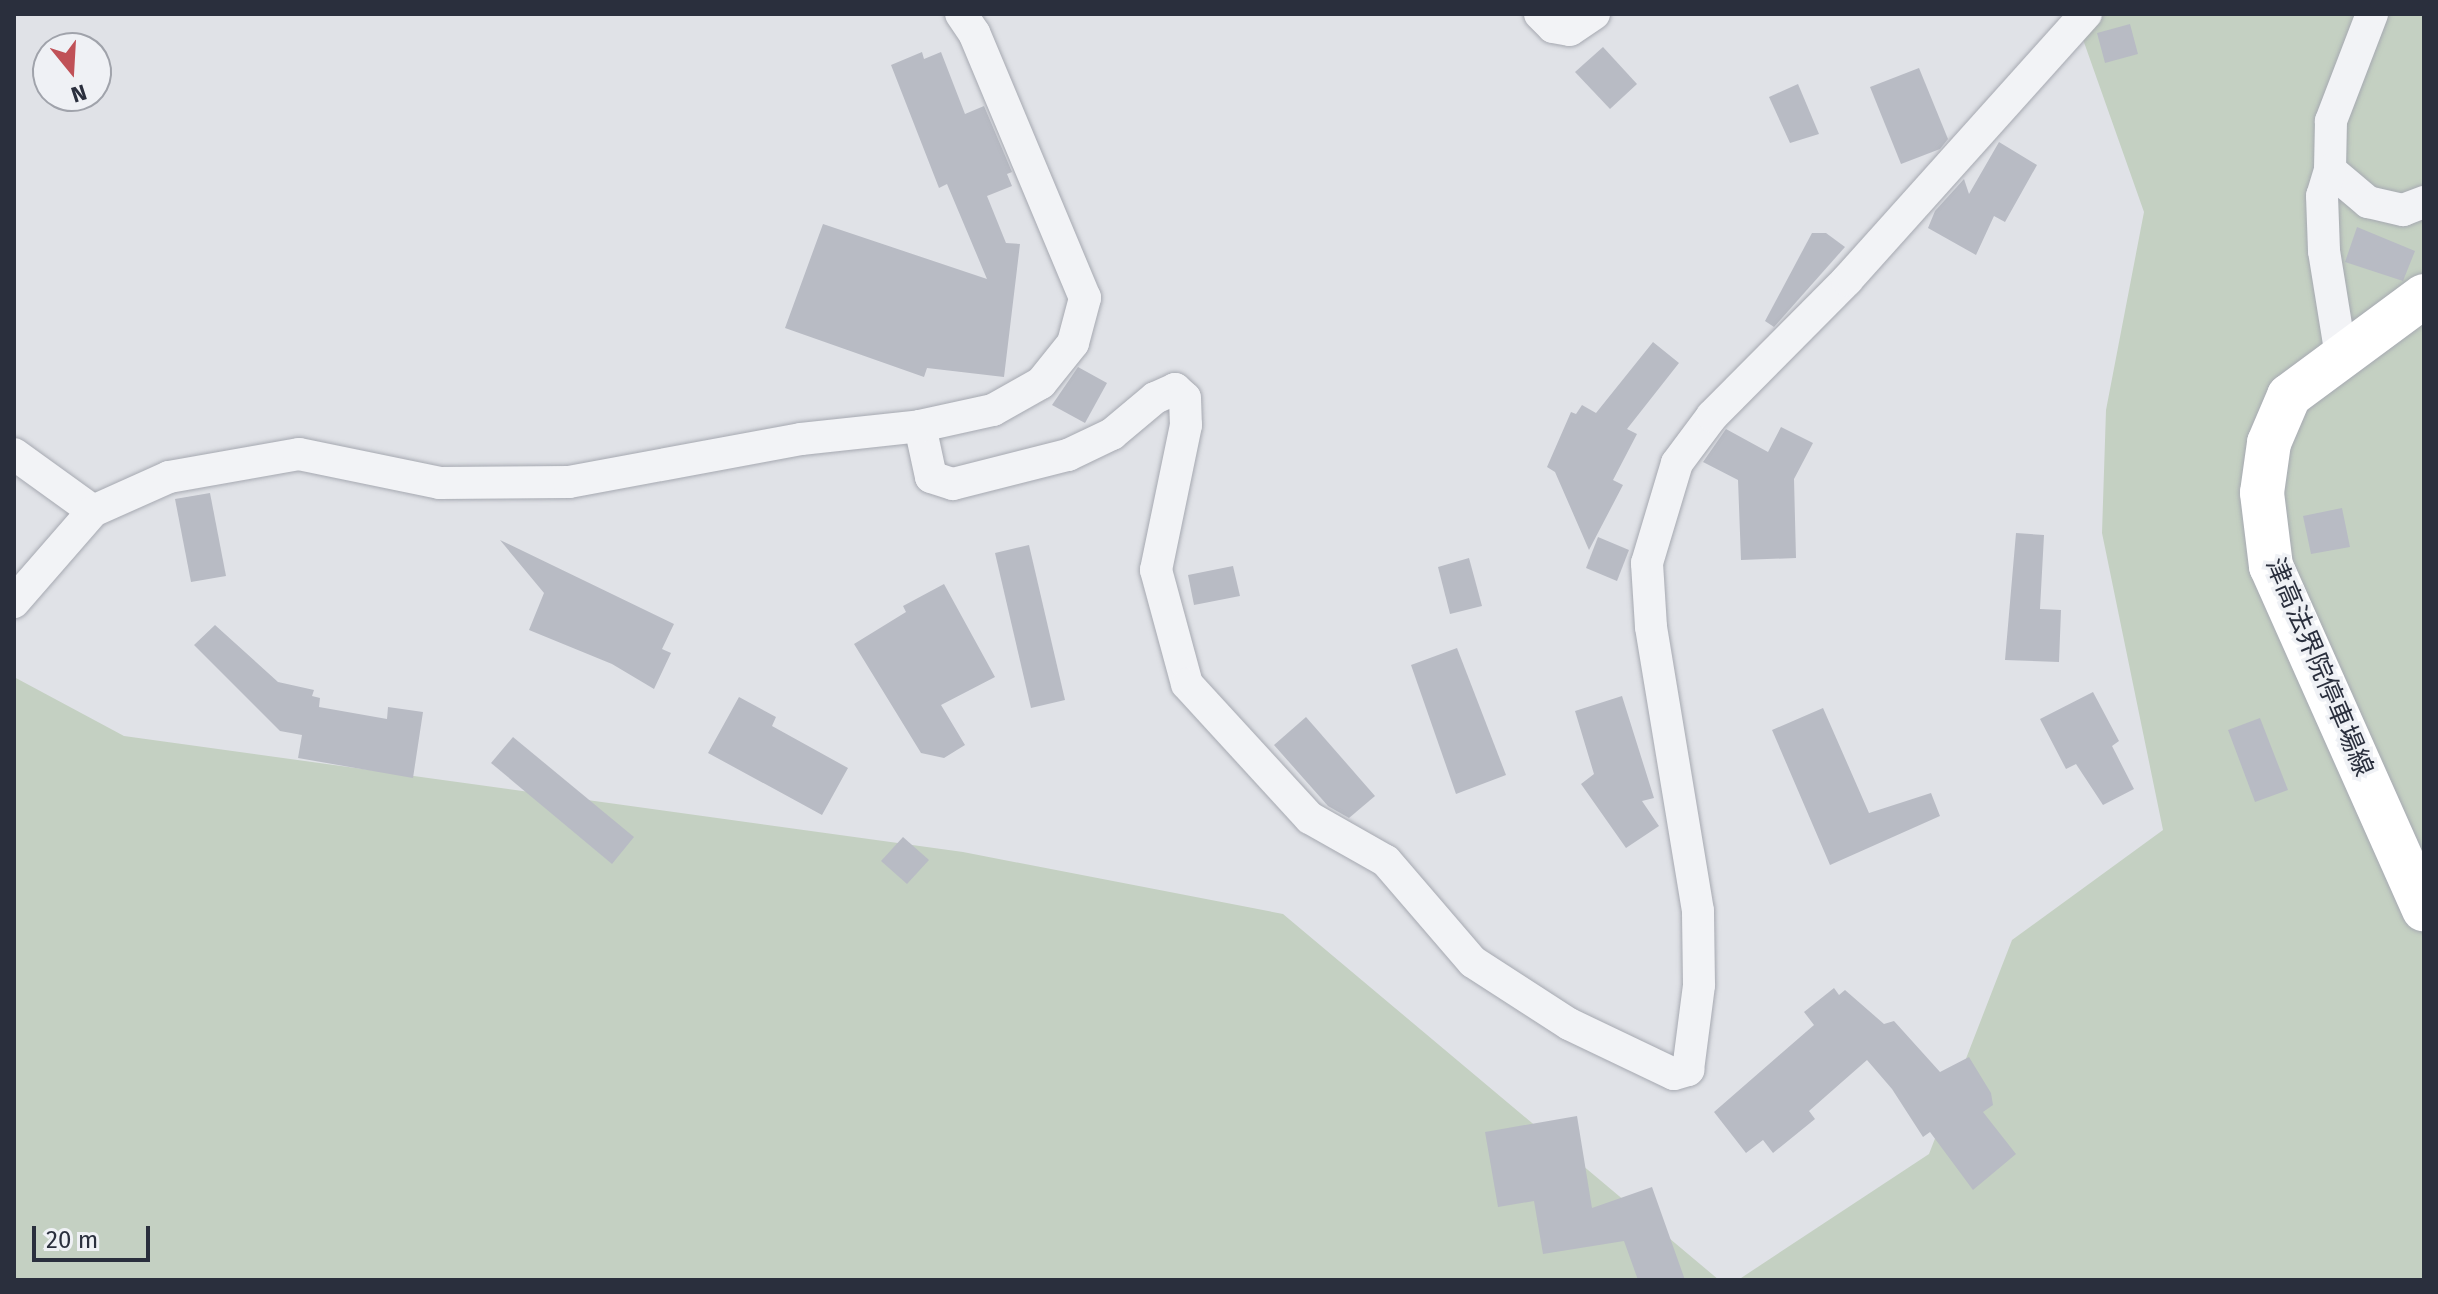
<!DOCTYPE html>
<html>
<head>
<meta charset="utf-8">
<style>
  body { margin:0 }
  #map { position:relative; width:2438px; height:1294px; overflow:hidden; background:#e0e2e7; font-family:"Fira Sans","Noto Sans JP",sans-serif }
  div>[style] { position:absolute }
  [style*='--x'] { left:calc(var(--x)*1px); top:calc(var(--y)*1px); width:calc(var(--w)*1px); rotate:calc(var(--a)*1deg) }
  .green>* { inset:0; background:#c4d0c2 }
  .building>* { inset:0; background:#b8bbc4 }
  .roads { filter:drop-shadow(0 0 2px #a6a9b1) drop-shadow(0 0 2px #a6a9b1) }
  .minor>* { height:32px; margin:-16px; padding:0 16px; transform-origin:16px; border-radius:16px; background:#f2f3f6 }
  .secondary>* { height:44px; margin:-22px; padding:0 22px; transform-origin:22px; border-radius:22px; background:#fff }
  span { translate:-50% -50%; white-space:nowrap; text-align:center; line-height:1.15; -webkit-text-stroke:7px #eff1f5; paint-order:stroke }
  .street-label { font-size:26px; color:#2a2f3d }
  .frame { position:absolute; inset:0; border:16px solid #2a2f3d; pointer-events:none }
  .north { position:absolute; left:32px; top:32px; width:80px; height:80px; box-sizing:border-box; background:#eff1f5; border:2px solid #a0a3ab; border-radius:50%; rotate:162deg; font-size:22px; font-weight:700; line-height:32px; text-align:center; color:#2a2f3d }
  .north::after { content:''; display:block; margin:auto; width:28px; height:36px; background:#c05157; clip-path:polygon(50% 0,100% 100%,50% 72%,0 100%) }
  .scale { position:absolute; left:32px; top:1226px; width:118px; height:36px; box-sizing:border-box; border:4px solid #2a2f3d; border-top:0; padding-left:10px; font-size:24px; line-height:28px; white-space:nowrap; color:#2a2f3d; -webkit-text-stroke:6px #eff1f5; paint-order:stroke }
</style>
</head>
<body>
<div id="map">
  <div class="green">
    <div style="clip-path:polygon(2074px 14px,2424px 14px,2424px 1280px,1738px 1280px,1929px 1154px,2012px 940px,2163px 830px,2102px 533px,2106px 410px,2144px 212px)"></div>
    <div style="clip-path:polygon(14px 677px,124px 736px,963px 852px,1283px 914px,1719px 1280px,14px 1280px)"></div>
  </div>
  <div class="building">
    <div style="clip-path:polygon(2130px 24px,2138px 54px,2105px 63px,2097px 33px)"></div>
    <div style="clip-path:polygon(1603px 47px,1637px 84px,1610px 109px,1575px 72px)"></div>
    <div style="clip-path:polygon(922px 52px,924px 59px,941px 52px,965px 114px,984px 106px,1012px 172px,1007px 174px,1012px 186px,987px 196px,1006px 243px,1020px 244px,1004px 377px,927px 368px,924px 377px,785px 328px,823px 224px,987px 279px,947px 184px,939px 188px,891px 65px)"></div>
    <div style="clip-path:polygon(1919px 68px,1948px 139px,1940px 149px,1901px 164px,1870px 87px)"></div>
    <div style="clip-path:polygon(1798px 84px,1819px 134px,1790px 143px,1769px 97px)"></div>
    <div style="clip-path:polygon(1999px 142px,2037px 165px,2005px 222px,1994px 216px,1976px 255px,1928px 228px,1935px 211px,1964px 179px,1969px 194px)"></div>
    <div style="clip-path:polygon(2357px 227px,2415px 251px,2403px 281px,2345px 262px)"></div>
    <div style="clip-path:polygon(1812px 233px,1826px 233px,1845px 247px,1774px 327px,1765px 321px)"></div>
    <div style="clip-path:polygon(1653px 342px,1679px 363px,1627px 429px,1637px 434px,1613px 480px,1623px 485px,1589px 550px,1555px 472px,1547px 467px,1571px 412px,1576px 414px,1582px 405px,1596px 413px)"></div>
    <div style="clip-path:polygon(1078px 367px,1107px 383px,1085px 423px,1052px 405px)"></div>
    <div style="clip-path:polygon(1781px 427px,1813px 443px,1794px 479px,1796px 558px,1741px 560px,1738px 480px,1703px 462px,1726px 429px,1768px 452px)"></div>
    <div style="clip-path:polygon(210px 493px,226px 576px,191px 582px,175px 499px)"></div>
    <div style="clip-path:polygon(2342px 508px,2350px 547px,2311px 554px,2303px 516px)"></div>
    <div style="clip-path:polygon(2016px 533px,2044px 535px,2040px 609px,2061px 610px,2059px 662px,2005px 660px)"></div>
    <div style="clip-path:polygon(1598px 537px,1629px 550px,1617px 581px,1586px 568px)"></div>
    <div style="clip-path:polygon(500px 540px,674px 624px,662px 649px,671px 653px,654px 689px,612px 664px,529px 630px,544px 593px)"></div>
    <div style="clip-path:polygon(1029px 545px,1065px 700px,1031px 708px,995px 553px)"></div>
    <div style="clip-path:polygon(1469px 558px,1482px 606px,1450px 614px,1438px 567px)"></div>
    <div style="clip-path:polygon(1233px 566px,1240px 596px,1194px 605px,1188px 575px)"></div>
    <div style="clip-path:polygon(944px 584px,995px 677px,941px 705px,965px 745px,944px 758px,921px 753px,854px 644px,906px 612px,903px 606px)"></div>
    <div style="clip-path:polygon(215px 625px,278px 682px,314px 690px,312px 696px,320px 698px,319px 707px,387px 719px,388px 707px,423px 712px,413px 778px,298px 758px,302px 735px,280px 731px,194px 645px)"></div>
    <div style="clip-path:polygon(1457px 648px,1506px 775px,1456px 794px,1411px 665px)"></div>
    <div style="clip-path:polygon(2093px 692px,2119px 741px,2112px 746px,2134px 789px,2103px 805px,2076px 764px,2066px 769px,2040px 719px)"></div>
    <div style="clip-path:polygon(1622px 696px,1654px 798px,1642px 801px,1659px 826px,1626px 848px,1581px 784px,1594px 774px,1575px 711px)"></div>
    <div style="clip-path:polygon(739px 697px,776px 717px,772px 726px,848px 768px,822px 815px,708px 753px)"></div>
    <div style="clip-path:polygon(1823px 708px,1869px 813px,1931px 793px,1940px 816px,1830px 865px,1772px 730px)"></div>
    <div style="clip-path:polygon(1306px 717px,1375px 796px,1349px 818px,1328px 806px,1274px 745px)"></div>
    <div style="clip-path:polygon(2260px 718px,2288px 790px,2255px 802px,2228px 730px)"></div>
    <div style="clip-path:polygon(513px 737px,634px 837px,612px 864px,491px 763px)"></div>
    <div style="clip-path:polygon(903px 837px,929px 860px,907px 884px,881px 861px)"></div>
    <div style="clip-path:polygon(1834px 988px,1839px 995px,1845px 990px,1884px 1024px,1894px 1021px,1940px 1072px,1969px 1057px,1991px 1093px,1993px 1105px,1983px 1112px,2016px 1154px,1973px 1190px,1930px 1132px,1923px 1137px,1892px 1089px,1867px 1060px,1809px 1111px,1815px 1119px,1773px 1153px,1763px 1140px,1746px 1153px,1714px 1112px,1814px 1025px,1804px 1012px)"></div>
    <div style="clip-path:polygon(1577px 1116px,1592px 1208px,1652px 1187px,1685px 1280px,1638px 1280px,1624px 1241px,1543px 1254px,1534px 1201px,1498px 1207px,1485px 1132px)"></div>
  </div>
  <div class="roads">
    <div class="minor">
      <div style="--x:1540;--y:14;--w:18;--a:45"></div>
      <div style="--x:1553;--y:27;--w:17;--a:10"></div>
      <div style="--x:1570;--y:30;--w:29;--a:-34"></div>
      <div style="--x:2372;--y:14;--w:115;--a:111"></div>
      <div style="--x:2331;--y:121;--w:49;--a:91.2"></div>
      <div style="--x:2330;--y:170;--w:50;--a:40.1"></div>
      <div style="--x:2368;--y:202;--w:36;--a:13"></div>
      <div style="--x:2403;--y:210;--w:22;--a:-21"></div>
      <div style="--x:2330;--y:170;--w:27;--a:107"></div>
      <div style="--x:2322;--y:196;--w:55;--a:87.9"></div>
      <div style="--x:2324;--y:251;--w:106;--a:80.8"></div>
      <div style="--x:920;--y:426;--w:52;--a:77.8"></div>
      <div style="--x:931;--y:477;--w:23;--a:18"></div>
      <div style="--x:953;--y:484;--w:119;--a:-14.2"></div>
      <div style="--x:1068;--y:455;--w:49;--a:-25.5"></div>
      <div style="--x:1112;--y:434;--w:56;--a:-39.9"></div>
      <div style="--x:1155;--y:398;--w:22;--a:-24"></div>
      <div style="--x:1175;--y:389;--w:13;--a:42"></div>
      <div style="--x:1185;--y:398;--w:27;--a:88"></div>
      <div style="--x:1186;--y:425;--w:148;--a:101.7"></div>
      <div style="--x:1156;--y:570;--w:118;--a:74.8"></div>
      <div style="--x:1187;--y:684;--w:182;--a:47.5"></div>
      <div style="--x:1310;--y:818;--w:87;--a:29.5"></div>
      <div style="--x:1386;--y:861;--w:133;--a:49.3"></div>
      <div style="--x:1473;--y:962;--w:114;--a:32.9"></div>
      <div style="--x:1569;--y:1024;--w:116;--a:25.5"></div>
      <div style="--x:1674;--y:1074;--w:15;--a:-16"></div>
      <div style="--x:1688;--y:1070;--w:86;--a:-82.6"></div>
      <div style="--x:1699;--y:985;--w:74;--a:-90.8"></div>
      <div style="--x:1698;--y:911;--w:288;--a:-99.4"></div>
      <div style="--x:1651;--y:627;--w:64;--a:-93.6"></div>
      <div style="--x:1647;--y:563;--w:104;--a:-73.3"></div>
      <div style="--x:1677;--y:463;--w:59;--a:-53.3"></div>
      <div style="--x:1712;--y:416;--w:192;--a:-45.2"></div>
      <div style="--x:1847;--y:280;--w:358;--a:-48.1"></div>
      <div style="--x:14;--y:454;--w:97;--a:35.8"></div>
      <div style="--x:93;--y:511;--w:121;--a:131"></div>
      <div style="--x:93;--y:511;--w:83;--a:-24.1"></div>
      <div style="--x:169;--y:477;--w:132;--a:-10"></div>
      <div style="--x:299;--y:454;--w:144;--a:11.6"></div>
      <div style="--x:440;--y:483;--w:129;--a:-0.4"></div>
      <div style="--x:569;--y:482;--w:236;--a:-10.5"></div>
      <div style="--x:801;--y:439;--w:120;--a:-6.2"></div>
      <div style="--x:920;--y:426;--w:75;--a:-12.4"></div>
      <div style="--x:993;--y:410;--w:55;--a:-29.4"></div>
      <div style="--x:1041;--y:383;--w:51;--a:-51.3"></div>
      <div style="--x:1073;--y:343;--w:47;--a:-75.1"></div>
      <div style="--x:1085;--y:298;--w:287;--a:-112.7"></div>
      <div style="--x:974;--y:33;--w:23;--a:-124"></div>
    </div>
    <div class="secondary">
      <div style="--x:2424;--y:296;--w:168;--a:143.5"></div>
      <div style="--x:2289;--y:396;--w:51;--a:113.1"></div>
      <div style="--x:2269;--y:443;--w:50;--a:98"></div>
      <div style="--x:2262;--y:493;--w:74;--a:83"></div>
      <div style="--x:2271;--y:566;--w:376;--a:66"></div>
    </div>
  </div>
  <div class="street-label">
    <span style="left:2319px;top:667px;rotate:67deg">津高法界院停車場線</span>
  </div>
  <div class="frame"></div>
  <div class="north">N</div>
  <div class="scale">20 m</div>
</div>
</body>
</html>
